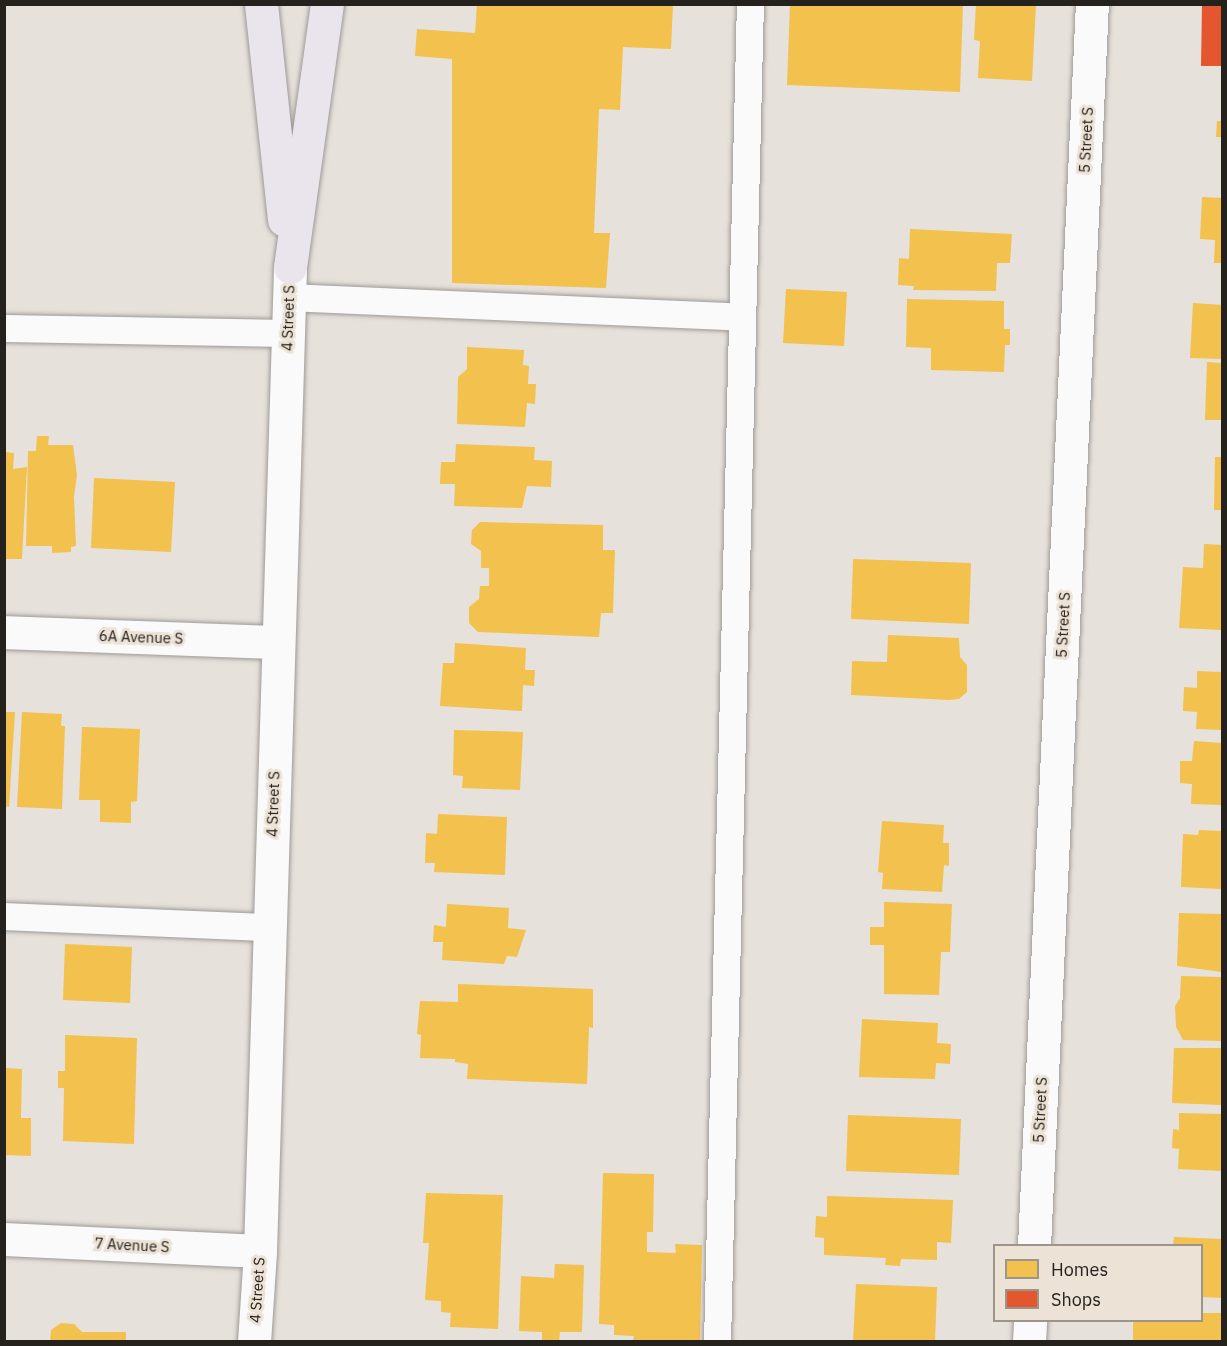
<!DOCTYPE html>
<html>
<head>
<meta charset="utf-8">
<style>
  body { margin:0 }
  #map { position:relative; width:1227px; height:1346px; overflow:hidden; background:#e7e1db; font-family:"IBM Plex Sans",sans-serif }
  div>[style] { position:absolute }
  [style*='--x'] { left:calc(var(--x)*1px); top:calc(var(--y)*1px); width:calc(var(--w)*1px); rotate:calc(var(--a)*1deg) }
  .homes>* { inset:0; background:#f2c14e }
  .shops>* { inset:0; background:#e4572e }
  .roads { filter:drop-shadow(0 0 2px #9e9a96) drop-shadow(0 0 2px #9e9a96) }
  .service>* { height:27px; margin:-13.5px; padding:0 13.5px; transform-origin:13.5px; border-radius:13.5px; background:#fbfafa }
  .minor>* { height:33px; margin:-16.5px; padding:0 16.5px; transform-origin:16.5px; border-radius:16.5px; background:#fbfafa }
  .motorway>* { height:33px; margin:-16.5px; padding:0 16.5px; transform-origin:16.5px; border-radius:16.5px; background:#eae5ed }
  span { translate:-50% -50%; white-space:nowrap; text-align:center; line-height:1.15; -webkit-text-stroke:6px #ece2d6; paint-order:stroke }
  .street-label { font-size:15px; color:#25211d }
  .frame { position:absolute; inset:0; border:6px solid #25211d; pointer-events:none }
  .legend { position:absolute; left:993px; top:1244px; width:210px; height:78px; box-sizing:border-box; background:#ece2d6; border:2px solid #9c958c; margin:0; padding:8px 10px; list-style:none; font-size:18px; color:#25211d }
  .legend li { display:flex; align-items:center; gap:12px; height:30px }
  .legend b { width:30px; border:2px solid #9c958c }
</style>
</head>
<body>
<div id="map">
  <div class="homes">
    <div style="clip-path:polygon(477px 4px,673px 4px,671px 49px,623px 47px,620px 110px,599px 109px,594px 233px,610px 233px,606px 288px,452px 283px,452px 59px,415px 56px,417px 29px,475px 33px)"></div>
    <div style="clip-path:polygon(790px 4px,963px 4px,960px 92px,787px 85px)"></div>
    <div style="clip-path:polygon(976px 4px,1036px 4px,1032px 81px,978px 78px,980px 41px,974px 40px)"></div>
    <div style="clip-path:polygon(1217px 121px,1222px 121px,1222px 137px,1216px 137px)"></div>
    <div style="clip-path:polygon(1202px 197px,1222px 198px,1222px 263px,1214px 263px,1215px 240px,1200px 239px)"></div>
    <div style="clip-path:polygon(910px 229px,1012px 234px,1010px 263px,997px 263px,996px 291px,913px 290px,914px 286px,898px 285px,899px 258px,909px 259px)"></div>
    <div style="clip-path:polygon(786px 289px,847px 292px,844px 346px,783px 343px)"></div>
    <div style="clip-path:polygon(907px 299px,1004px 301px,1004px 329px,1010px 329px,1010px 345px,1005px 345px,1004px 372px,931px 370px,931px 348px,906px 347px)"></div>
    <div style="clip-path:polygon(1193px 303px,1222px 305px,1222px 359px,1190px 358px)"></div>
    <div style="clip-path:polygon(467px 347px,524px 350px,523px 365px,529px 366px,528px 384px,536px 384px,535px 404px,527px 403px,525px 427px,457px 424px,458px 377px,467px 369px)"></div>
    <div style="clip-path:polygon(1207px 362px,1222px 363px,1222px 420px,1205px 420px)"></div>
    <div style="clip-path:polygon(37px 436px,49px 436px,48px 445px,73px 445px,77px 475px,74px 497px,76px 546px,71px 547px,71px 552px,52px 553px,52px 546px,26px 546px,28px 451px,36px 451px)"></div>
    <div style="clip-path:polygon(456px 444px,535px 447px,534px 460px,552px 461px,551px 487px,527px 486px,522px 508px,454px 506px,455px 484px,440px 484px,441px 462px,455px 462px)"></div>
    <div style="clip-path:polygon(5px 452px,14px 453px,13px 469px,27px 467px,22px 559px,4px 559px)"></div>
    <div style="clip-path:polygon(1215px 457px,1222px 457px,1222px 510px,1214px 510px)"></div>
    <div style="clip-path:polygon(94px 478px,175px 482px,171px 552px,91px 548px)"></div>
    <div style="clip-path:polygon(480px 522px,603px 525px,603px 550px,615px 550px,613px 613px,601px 613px,599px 637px,478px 632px,469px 623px,469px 607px,479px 599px,480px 586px,489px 586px,489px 568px,481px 568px,481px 551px,471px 544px,472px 530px)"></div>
    <div style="clip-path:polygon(1204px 544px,1222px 545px,1222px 630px,1179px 628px,1183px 567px,1203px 568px)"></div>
    <div style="clip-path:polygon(853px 559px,971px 563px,969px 624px,851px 619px)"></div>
    <div style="clip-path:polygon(888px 635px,959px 638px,960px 657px,967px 665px,967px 692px,959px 699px,949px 700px,851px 695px,852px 661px,887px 662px)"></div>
    <div style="clip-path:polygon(455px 643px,526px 648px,525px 670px,535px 670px,534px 686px,523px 685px,522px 711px,440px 706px,443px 663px,454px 663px)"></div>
    <div style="clip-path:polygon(1197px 671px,1222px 672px,1222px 730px,1196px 729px,1197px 712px,1183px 711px,1184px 687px,1197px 688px)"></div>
    <div style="clip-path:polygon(4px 712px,15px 712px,9px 807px,4px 806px)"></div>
    <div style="clip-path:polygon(22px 712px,62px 714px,61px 726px,65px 726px,62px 809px,17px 807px)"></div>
    <div style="clip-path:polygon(82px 727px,140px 729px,137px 801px,131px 802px,131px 823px,100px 822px,100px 800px,79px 800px)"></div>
    <div style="clip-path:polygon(454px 730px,523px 732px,520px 790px,462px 788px,463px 776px,453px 775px)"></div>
    <div style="clip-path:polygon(1194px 741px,1222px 743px,1222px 805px,1191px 804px,1192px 784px,1180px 783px,1180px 761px,1192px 761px)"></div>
    <div style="clip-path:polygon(438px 814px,507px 817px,505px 875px,434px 872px,435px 863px,425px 863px,426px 833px,437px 834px)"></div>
    <div style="clip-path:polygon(882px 821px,944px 825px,943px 843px,949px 843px,949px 866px,944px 865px,942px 892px,882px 889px,883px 873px,878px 872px)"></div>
    <div style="clip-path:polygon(1199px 830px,1222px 831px,1222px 889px,1181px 887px,1183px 834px,1198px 835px)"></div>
    <div style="clip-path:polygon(884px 902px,952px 904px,950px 952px,941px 952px,939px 995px,884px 994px,884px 945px,870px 945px,870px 927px,884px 927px)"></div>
    <div style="clip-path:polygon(447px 904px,509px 908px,508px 928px,526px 930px,517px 957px,507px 956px,504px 964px,442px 960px,443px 942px,433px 942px,434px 925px,446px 927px)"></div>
    <div style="clip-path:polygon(1179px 913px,1222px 914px,1222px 972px,1177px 966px)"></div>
    <div style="clip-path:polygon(65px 944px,132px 947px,130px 1003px,63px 1000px)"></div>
    <div style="clip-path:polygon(1181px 976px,1222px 977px,1222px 1041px,1183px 1040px,1176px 1027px,1175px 1006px,1180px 998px)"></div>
    <div style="clip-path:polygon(458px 984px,593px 989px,593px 1028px,589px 1027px,587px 1084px,467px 1079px,468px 1064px,455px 1062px,455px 1059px,420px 1058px,421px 1035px,417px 1034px,420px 1001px,458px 1002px)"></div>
    <div style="clip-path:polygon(862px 1019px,938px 1023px,937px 1043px,951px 1044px,950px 1064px,936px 1063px,935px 1079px,859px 1077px)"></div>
    <div style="clip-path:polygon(65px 1035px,137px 1038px,134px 1144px,63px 1141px,64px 1088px,58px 1088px,58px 1071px,65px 1071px)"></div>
    <div style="clip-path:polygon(1174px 1048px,1222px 1048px,1222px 1105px,1172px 1103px)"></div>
    <div style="clip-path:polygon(5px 1068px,22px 1069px,21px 1118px,31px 1118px,31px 1156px,5px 1155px)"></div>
    <div style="clip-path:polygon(1179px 1113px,1222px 1114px,1222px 1171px,1178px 1169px,1179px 1149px,1172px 1148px,1173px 1129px,1179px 1130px)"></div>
    <div style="clip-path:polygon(848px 1115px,961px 1119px,959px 1175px,846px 1171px)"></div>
    <div style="clip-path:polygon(603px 1173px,654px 1174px,653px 1232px,647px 1232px,647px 1252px,676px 1253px,675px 1244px,702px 1245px,700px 1342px,633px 1342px,634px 1336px,614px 1335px,614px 1325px,599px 1324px)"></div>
    <div style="clip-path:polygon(426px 1193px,503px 1195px,498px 1329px,450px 1327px,451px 1313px,441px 1312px,441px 1301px,425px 1300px,429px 1243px,423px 1243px)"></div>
    <div style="clip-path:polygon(827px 1196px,953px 1200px,951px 1243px,937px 1242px,937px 1260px,901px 1259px,900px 1266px,885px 1265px,886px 1258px,824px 1255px,824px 1238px,815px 1237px,816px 1216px,827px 1217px)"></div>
    <div style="clip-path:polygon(1174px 1237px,1222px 1239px,1222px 1298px,1202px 1297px,1202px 1246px,1173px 1246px)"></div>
    <div style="clip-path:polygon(555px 1264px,584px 1265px,582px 1332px,560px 1332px,559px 1342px,542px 1342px,542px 1332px,519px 1331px,521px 1276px,554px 1278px)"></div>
    <div style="clip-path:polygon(856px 1284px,937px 1287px,935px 1342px,853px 1342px)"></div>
    <div style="clip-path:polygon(1202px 1313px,1222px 1313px,1222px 1342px,1133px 1342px,1133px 1320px,1202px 1320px)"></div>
    <div style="clip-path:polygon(61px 1323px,74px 1324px,82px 1332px,126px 1332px,126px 1342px,50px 1342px,51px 1330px)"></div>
  </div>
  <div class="shops">
    <div style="clip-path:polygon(1202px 4px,1222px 5px,1222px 66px,1201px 66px)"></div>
  </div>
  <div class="roads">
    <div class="service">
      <div style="--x:289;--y:297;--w:453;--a:2.5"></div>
      <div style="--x:4;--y:328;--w:284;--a:1"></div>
      <div style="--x:4;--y:916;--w:265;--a:2.4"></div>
      <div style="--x:717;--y:1342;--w:1338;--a:-88.59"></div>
    </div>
    <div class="minor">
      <div style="--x:4;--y:632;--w:274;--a:2.1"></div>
      <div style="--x:4;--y:1239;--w:256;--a:2.7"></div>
      <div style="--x:1034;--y:1246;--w:1243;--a:-87.33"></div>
      <div style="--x:254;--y:1342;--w:91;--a:-86.2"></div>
      <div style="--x:260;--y:1251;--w:984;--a:-88.25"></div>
      <div style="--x:1029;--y:1342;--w:22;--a:-87"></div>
    </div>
    <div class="motorway">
      <div style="--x:261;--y:4;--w:217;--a:83.9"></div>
      <div style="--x:290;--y:267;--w:266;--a:-82"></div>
    </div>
  </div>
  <div class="street-label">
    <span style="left:1086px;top:140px;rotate:-87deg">5 Street S</span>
    <span style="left:288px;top:318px;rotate:-88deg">4 Street S</span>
    <span style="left:1063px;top:625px;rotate:-87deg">5 Street S</span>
    <span style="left:141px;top:637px;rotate:2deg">6A Avenue S</span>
    <span style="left:273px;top:804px;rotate:-88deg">4 Street S</span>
    <span style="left:1040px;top:1110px;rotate:-87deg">5 Street S</span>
    <span style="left:132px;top:1245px;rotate:3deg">7 Avenue S</span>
    <span style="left:257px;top:1290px;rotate:-86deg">4 Street S</span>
  </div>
  <div class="frame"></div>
  <ul class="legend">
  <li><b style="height:16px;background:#f2c14e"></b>Homes</li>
  <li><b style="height:16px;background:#e4572e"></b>Shops</li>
  </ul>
</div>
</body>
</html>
